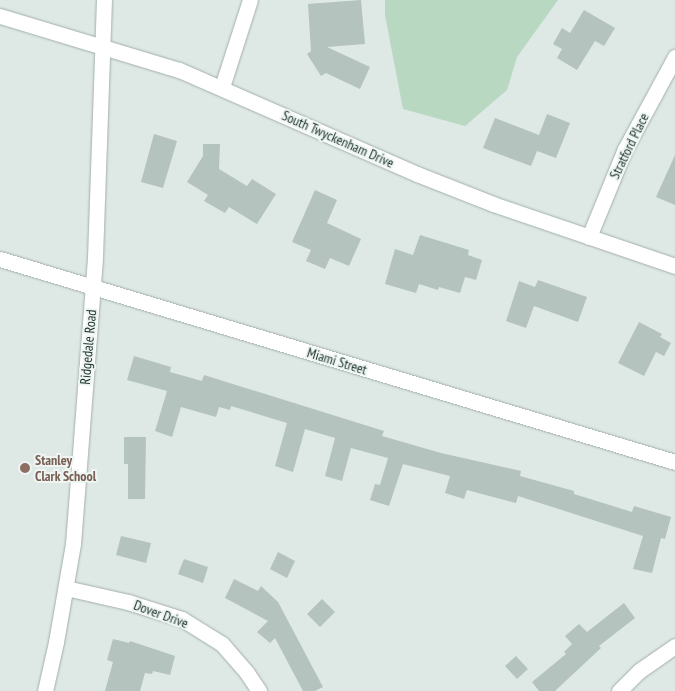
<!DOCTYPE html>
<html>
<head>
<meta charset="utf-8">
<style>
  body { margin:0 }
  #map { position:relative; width:675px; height:691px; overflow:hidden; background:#dee8e4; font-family:"PT Sans Narrow",sans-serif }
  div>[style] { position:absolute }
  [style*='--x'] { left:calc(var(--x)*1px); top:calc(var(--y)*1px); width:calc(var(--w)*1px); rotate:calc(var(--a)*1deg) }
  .green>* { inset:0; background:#b8d8c1 }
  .building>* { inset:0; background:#b4c3bd }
  .roads { filter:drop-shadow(0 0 1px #a2afab) drop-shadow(0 0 1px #a2afab) }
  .minor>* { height:15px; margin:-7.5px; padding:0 7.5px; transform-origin:7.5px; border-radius:7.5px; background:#fff }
  .dots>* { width:14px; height:14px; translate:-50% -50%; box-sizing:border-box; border:2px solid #eef5f2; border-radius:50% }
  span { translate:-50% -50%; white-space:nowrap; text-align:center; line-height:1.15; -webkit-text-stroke:4px #eef5f2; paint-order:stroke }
  .street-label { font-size:14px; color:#213631 }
  .education-label { font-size:14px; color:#785e54; font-weight:700 }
  .left { translate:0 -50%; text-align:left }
</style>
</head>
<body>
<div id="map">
  <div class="green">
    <div style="clip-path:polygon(385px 0,558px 0,517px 57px,507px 90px,465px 126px,403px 109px,385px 15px)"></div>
  </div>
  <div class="building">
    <div style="clip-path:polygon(361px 0,365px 44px,327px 47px,370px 67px,360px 89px,326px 73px,321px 76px,307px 54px,311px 51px,308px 4px)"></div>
    <div style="clip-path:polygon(584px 10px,615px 28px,604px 46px,595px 41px,577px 70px,557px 58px,562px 49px,553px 44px,562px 28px,570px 33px)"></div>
    <div style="clip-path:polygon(547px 114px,570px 123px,556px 158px,537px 151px,531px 166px,483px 148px,495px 118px,539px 135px)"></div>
    <div style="clip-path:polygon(154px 134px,177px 141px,163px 188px,141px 182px)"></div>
    <div style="clip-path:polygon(203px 144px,220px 144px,219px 169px,247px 186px,252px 179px,276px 194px,257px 224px,229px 207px,225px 213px,204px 201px,208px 195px,187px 182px,203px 156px)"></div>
    <div style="clip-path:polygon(675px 155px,675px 205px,656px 197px)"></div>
    <div style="clip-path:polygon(315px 190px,337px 200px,327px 223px,361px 239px,349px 266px,330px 258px,325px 269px,306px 261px,311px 250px,292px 242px)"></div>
    <div style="clip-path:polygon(420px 235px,469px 250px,468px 255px,482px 260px,476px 280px,465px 277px,460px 293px,439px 287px,438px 290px,419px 284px,416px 293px,385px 284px,395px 249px,413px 255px)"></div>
    <div style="clip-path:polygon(538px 280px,587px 297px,578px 322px,534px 306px,526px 328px,506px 321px,519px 281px,535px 287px)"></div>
    <div style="clip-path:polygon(639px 322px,662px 334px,660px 337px,671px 343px,664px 356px,656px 352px,644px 376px,618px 363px)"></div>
    <div style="clip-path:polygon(134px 356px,171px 367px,170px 372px,202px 381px,204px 375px,384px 431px,382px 436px,441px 453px,521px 471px,520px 476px,574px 491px,574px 494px,632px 512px,634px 506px,671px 517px,665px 539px,661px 538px,652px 573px,633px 569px,643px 536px,518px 496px,516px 503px,467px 490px,464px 499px,445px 493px,450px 476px,403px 464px,389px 506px,370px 500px,375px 484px,380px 485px,388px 458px,351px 448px,342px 481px,325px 476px,335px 438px,305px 429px,293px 472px,275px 466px,287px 423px,231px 406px,230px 410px,219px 407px,216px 417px,181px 407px,172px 437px,155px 431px,167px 391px,127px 380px)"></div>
    <div style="clip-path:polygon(124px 437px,146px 437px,145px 499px,128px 499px,128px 464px,124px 464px)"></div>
    <div style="clip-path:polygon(121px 536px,151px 543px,146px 563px,116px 555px)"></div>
    <div style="clip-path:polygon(278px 552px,295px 561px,287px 578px,270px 569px)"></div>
    <div style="clip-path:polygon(184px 559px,208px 567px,203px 583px,178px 574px)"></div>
    <div style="clip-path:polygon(234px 579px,258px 591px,261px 586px,278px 602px,323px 687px,315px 691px,303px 691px,275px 638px,270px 643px,257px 632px,268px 621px,225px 598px)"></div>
    <div style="clip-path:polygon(322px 599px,335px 612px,320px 627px,307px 614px)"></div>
    <div style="clip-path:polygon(624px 603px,635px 618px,599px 646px,601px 648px,555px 691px,539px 691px,532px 682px,566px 654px,564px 652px,572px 644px,565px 636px,579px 624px,587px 632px)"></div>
    <div style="clip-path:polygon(113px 639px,129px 643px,130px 641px,175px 656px,170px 675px,153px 671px,152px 674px,145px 673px,140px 691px,105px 691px,113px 662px,107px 660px)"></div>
    <div style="clip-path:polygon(516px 656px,528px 669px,517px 679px,505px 666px)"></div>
  </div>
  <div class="roads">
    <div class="minor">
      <div style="--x:0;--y:16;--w:187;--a:16.8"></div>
      <div style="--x:179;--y:70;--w:260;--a:23.6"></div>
      <div style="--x:417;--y:174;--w:82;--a:21.5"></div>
      <div style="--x:493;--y:204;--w:192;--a:18.8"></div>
      <div style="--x:222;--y:87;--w:91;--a:-72.2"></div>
      <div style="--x:589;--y:237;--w:95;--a:-67.8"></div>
      <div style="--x:625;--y:149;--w:105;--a:-61.5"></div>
      <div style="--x:0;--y:259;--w:705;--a:16.74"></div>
      <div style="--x:66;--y:588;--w:64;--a:12.7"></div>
      <div style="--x:128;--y:602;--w:57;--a:17.5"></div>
      <div style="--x:182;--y:619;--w:47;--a:32"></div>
      <div style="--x:222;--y:644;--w:38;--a:49"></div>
      <div style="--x:247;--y:673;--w:22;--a:56"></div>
      <div style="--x:45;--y:691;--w:50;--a:-77.3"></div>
      <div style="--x:56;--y:642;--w:99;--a:-80.2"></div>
      <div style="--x:73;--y:544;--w:288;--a:-85.6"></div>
      <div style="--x:95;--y:257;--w:257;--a:-88"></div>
      <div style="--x:619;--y:691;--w:28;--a:-45"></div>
      <div style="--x:639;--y:671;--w:44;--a:-34.8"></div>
    </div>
  </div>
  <div class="dots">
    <div style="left:25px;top:468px;background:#8d6e63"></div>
  </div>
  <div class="street-label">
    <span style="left:338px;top:139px;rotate:24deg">South Twyckenham Drive</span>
    <span style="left:629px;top:146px;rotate:-64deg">Stratford Place</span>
    <span style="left:88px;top:347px;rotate:-85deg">Ridgedale Road</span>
    <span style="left:337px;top:361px;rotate:17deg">Miami Street</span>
    <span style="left:161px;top:614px;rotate:20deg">Dover Drive</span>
  </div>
  <div class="education-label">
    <span class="left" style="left:35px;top:468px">Stanley<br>Clark School</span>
  </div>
</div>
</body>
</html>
